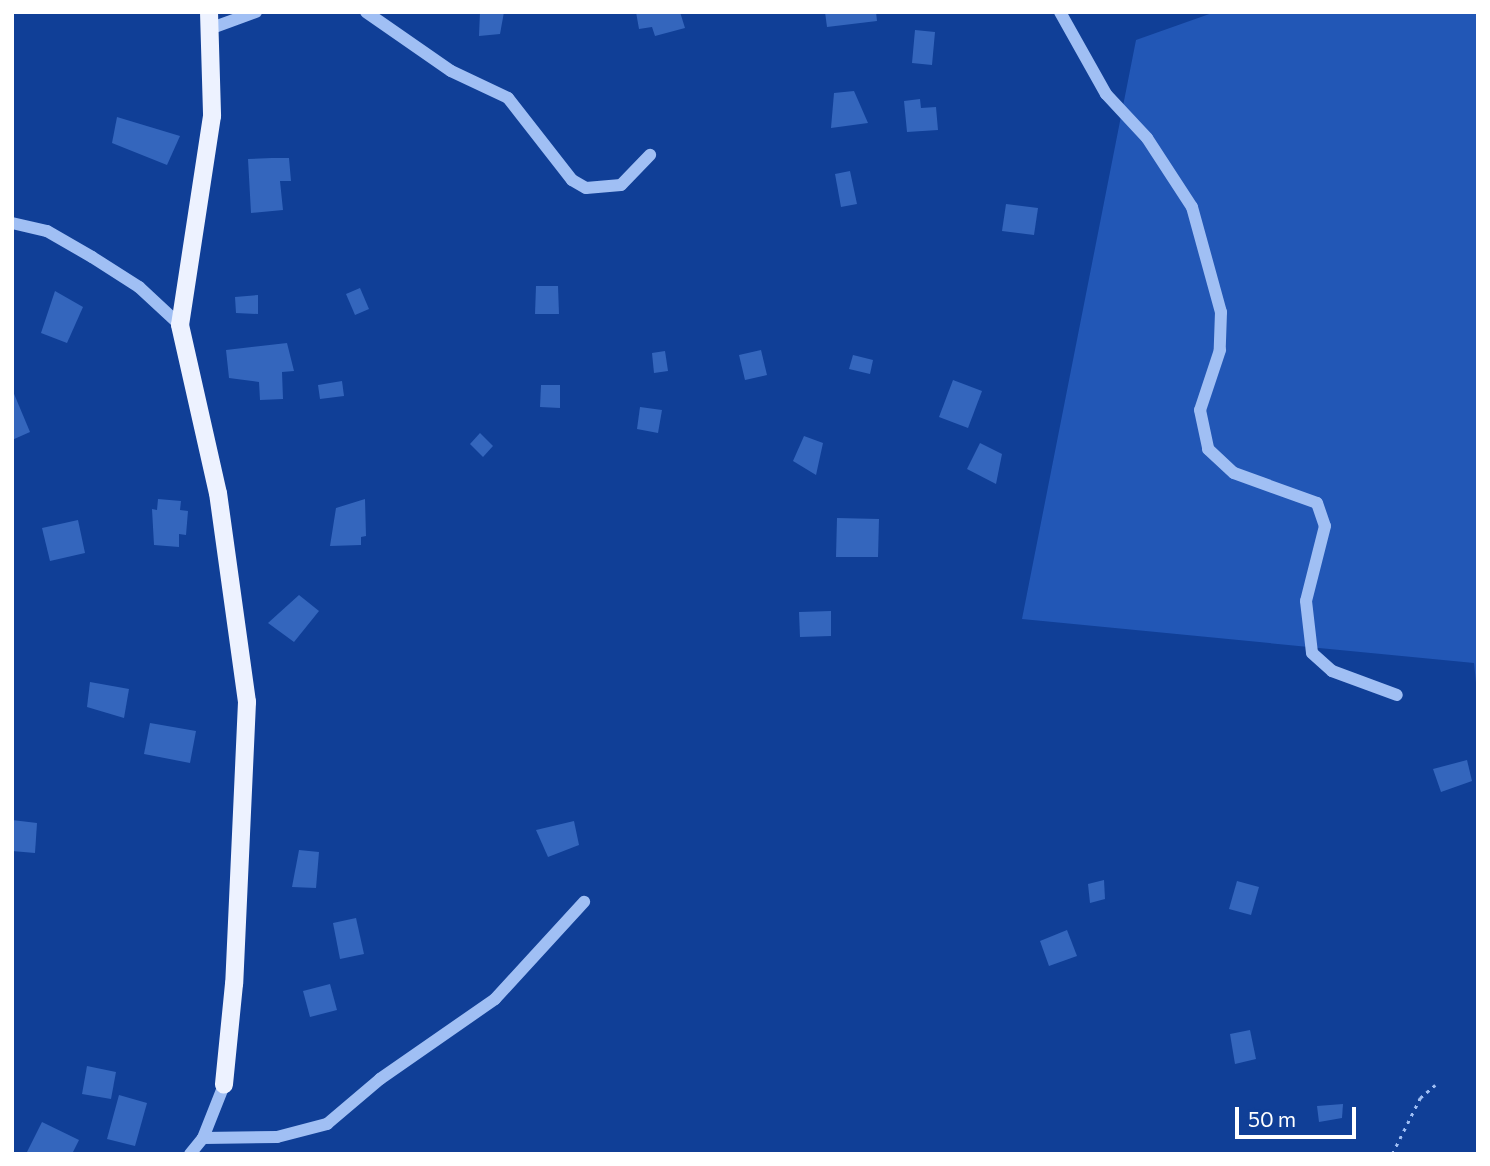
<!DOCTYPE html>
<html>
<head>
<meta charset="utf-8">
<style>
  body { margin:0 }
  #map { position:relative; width:1490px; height:1166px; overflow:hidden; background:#103f97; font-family:Commissioner,sans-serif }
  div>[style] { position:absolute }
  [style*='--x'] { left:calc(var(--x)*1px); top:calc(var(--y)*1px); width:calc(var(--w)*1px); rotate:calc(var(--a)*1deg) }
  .green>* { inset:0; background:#2257b6 }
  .building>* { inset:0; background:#3466bd }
  .path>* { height:2.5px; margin-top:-1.25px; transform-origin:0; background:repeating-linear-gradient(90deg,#a0bff4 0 3.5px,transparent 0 8.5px) }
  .minor>* { height:12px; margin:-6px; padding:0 6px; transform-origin:6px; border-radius:6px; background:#a0bff4 }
  .major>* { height:18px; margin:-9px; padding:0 9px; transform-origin:9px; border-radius:9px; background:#edf2ff }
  span { translate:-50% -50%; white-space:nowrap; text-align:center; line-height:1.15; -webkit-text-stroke:7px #103f97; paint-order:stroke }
  .frame { position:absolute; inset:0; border:14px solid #fff; pointer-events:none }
  .scale { position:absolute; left:1235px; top:1107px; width:121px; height:32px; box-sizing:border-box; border:4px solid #fff; border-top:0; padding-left:9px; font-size:21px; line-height:24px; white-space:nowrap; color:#fff; -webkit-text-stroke:5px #103f97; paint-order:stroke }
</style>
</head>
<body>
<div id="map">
  <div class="green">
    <div style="clip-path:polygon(1215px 12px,1478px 12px,1478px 703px,1474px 663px,1022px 619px,1136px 40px)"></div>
  </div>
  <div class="building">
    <div style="clip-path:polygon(480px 12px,504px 12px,500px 34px,479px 36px)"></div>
    <div style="clip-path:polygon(636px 12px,680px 12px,685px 28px,655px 36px,652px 27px,639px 29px)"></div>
    <div style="clip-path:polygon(825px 12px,876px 12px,877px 21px,827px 27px)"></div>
    <div style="clip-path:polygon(915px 30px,935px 32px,932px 65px,912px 63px)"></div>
    <div style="clip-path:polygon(854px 91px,868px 123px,831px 128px,834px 93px)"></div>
    <div style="clip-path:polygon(920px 99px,921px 108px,936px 107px,938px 130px,907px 132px,904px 101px)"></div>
    <div style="clip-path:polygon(117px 117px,180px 136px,167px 165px,112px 143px)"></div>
    <div style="clip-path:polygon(272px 158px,289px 158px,291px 181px,280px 181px,283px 210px,251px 213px,248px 159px)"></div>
    <div style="clip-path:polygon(850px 171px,857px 204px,841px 207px,835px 174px)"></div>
    <div style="clip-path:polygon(1006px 204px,1038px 208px,1034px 235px,1002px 231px)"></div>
    <div style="clip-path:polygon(536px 286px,558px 286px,559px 314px,535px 314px)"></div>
    <div style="clip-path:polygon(360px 288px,369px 309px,355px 315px,346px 294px)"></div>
    <div style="clip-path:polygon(55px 291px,83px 307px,67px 343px,41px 333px)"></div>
    <div style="clip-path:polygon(258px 295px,258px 314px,236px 313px,235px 297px)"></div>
    <div style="clip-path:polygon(287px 343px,294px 371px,282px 372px,283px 399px,260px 400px,259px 382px,229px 378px,226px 350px)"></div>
    <div style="clip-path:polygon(761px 350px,767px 375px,745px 380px,739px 355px)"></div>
    <div style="clip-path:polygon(665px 351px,668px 371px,654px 373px,652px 353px)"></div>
    <div style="clip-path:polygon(853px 355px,873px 360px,870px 374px,849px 369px)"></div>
    <div style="clip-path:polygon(953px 380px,982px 391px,968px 428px,939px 417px)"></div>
    <div style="clip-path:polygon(342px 381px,344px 396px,320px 399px,318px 385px)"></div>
    <div style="clip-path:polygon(541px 385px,560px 385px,560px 408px,540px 407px)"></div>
    <div style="clip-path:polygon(12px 389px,30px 432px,12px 440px)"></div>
    <div style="clip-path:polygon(640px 407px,662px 410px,658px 433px,637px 429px)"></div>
    <div style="clip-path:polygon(480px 433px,493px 446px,483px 457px,470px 444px)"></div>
    <div style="clip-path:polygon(804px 436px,823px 443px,816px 475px,793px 461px)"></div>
    <div style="clip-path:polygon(980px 443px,1002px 454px,996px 484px,967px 469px)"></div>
    <div style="clip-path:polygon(158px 499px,181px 501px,180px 510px,188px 511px,186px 535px,179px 534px,179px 547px,154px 545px,152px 509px,157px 510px)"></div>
    <div style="clip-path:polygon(365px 499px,366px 536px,361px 537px,361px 545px,330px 546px,336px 508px)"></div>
    <div style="clip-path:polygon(837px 518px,879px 519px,878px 557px,836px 557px)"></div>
    <div style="clip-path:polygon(78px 520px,85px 553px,50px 561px,42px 528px)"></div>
    <div style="clip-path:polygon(299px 595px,319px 611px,294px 642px,268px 623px)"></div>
    <div style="clip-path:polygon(831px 611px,831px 636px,800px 637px,799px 612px)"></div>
    <div style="clip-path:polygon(90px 682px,129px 689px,124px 718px,87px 707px)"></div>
    <div style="clip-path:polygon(150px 723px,196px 731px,190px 763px,144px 754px)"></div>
    <div style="clip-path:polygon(1467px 760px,1472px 781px,1441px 792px,1433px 769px)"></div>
    <div style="clip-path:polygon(12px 820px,37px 823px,35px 853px,12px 851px)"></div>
    <div style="clip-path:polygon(574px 821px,579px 845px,548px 857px,536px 830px)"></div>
    <div style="clip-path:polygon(299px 850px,319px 852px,316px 888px,292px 887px)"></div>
    <div style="clip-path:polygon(1104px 880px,1105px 899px,1090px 903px,1088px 884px)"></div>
    <div style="clip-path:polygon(1237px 881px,1259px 887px,1251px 915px,1229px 909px)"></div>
    <div style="clip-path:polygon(356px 918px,364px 954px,340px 959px,333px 923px)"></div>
    <div style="clip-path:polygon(1067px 930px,1077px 956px,1049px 966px,1040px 941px)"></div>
    <div style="clip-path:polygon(330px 984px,337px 1010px,310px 1017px,303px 991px)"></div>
    <div style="clip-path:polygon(1250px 1030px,1256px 1059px,1235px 1064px,1230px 1034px)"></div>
    <div style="clip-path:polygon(87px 1066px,116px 1072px,111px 1099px,82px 1094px)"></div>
    <div style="clip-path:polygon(119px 1095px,147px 1103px,135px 1146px,107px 1139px)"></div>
    <div style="clip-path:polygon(1343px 1104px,1342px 1118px,1319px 1122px,1317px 1106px)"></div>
    <div style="clip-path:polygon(42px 1122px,79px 1140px,72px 1154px,26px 1154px)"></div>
  </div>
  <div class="path">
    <div style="--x:1392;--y:1154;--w:63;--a:-63.4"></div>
    <div style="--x:1420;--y:1098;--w:20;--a:-41"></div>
  </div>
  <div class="minor">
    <div style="--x:366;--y:12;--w:103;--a:34.8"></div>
    <div style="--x:451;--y:71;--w:63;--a:25.3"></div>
    <div style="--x:508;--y:98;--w:104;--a:52"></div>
    <div style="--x:572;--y:180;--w:16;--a:30"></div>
    <div style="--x:586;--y:188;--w:35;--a:-5"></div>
    <div style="--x:621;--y:185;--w:42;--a:-46"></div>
    <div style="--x:1060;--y:12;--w:94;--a:60.7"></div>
    <div style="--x:1106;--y:94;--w:60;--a:47"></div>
    <div style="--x:1147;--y:138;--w:82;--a:56.9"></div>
    <div style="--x:1192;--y:207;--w:109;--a:74.6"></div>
    <div style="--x:1221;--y:312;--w:38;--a:92"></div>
    <div style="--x:1220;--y:350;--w:63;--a:108.4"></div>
    <div style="--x:1200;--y:410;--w:40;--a:78"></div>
    <div style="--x:1208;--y:449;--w:35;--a:43"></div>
    <div style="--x:1234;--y:473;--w:88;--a:19.9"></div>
    <div style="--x:1317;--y:503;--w:24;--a:71"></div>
    <div style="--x:1325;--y:526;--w:77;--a:104.2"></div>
    <div style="--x:1306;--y:601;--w:52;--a:83.4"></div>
    <div style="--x:1312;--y:653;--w:27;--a:42"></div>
    <div style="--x:1332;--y:671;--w:69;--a:20.3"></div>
    <div style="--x:209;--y:29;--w:50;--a:-19.9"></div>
    <div style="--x:12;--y:223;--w:36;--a:13"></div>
    <div style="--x:47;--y:231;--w:52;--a:30"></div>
    <div style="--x:92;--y:257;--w:56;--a:32.6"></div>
    <div style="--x:139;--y:287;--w:56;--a:42.8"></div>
    <div style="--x:203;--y:1138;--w:74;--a:-0.8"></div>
    <div style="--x:277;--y:1137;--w:52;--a:-14.6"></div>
    <div style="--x:327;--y:1124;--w:70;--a:-40.3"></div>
    <div style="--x:380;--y:1079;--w:140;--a:-34.8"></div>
    <div style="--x:495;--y:999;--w:132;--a:-47.5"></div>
    <div style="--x:190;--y:1154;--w:21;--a:-51"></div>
    <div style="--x:203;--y:1138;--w:57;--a:-68.4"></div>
  </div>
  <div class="major">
    <div style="--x:209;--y:12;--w:104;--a:88.3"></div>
    <div style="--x:212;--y:116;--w:211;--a:98.7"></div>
    <div style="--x:180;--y:325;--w:172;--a:77.3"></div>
    <div style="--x:218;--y:493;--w:211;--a:82.1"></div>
    <div style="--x:247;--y:702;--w:282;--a:92.6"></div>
    <div style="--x:234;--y:984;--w:101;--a:95.7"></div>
  </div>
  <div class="frame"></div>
  <div class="scale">50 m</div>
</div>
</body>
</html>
